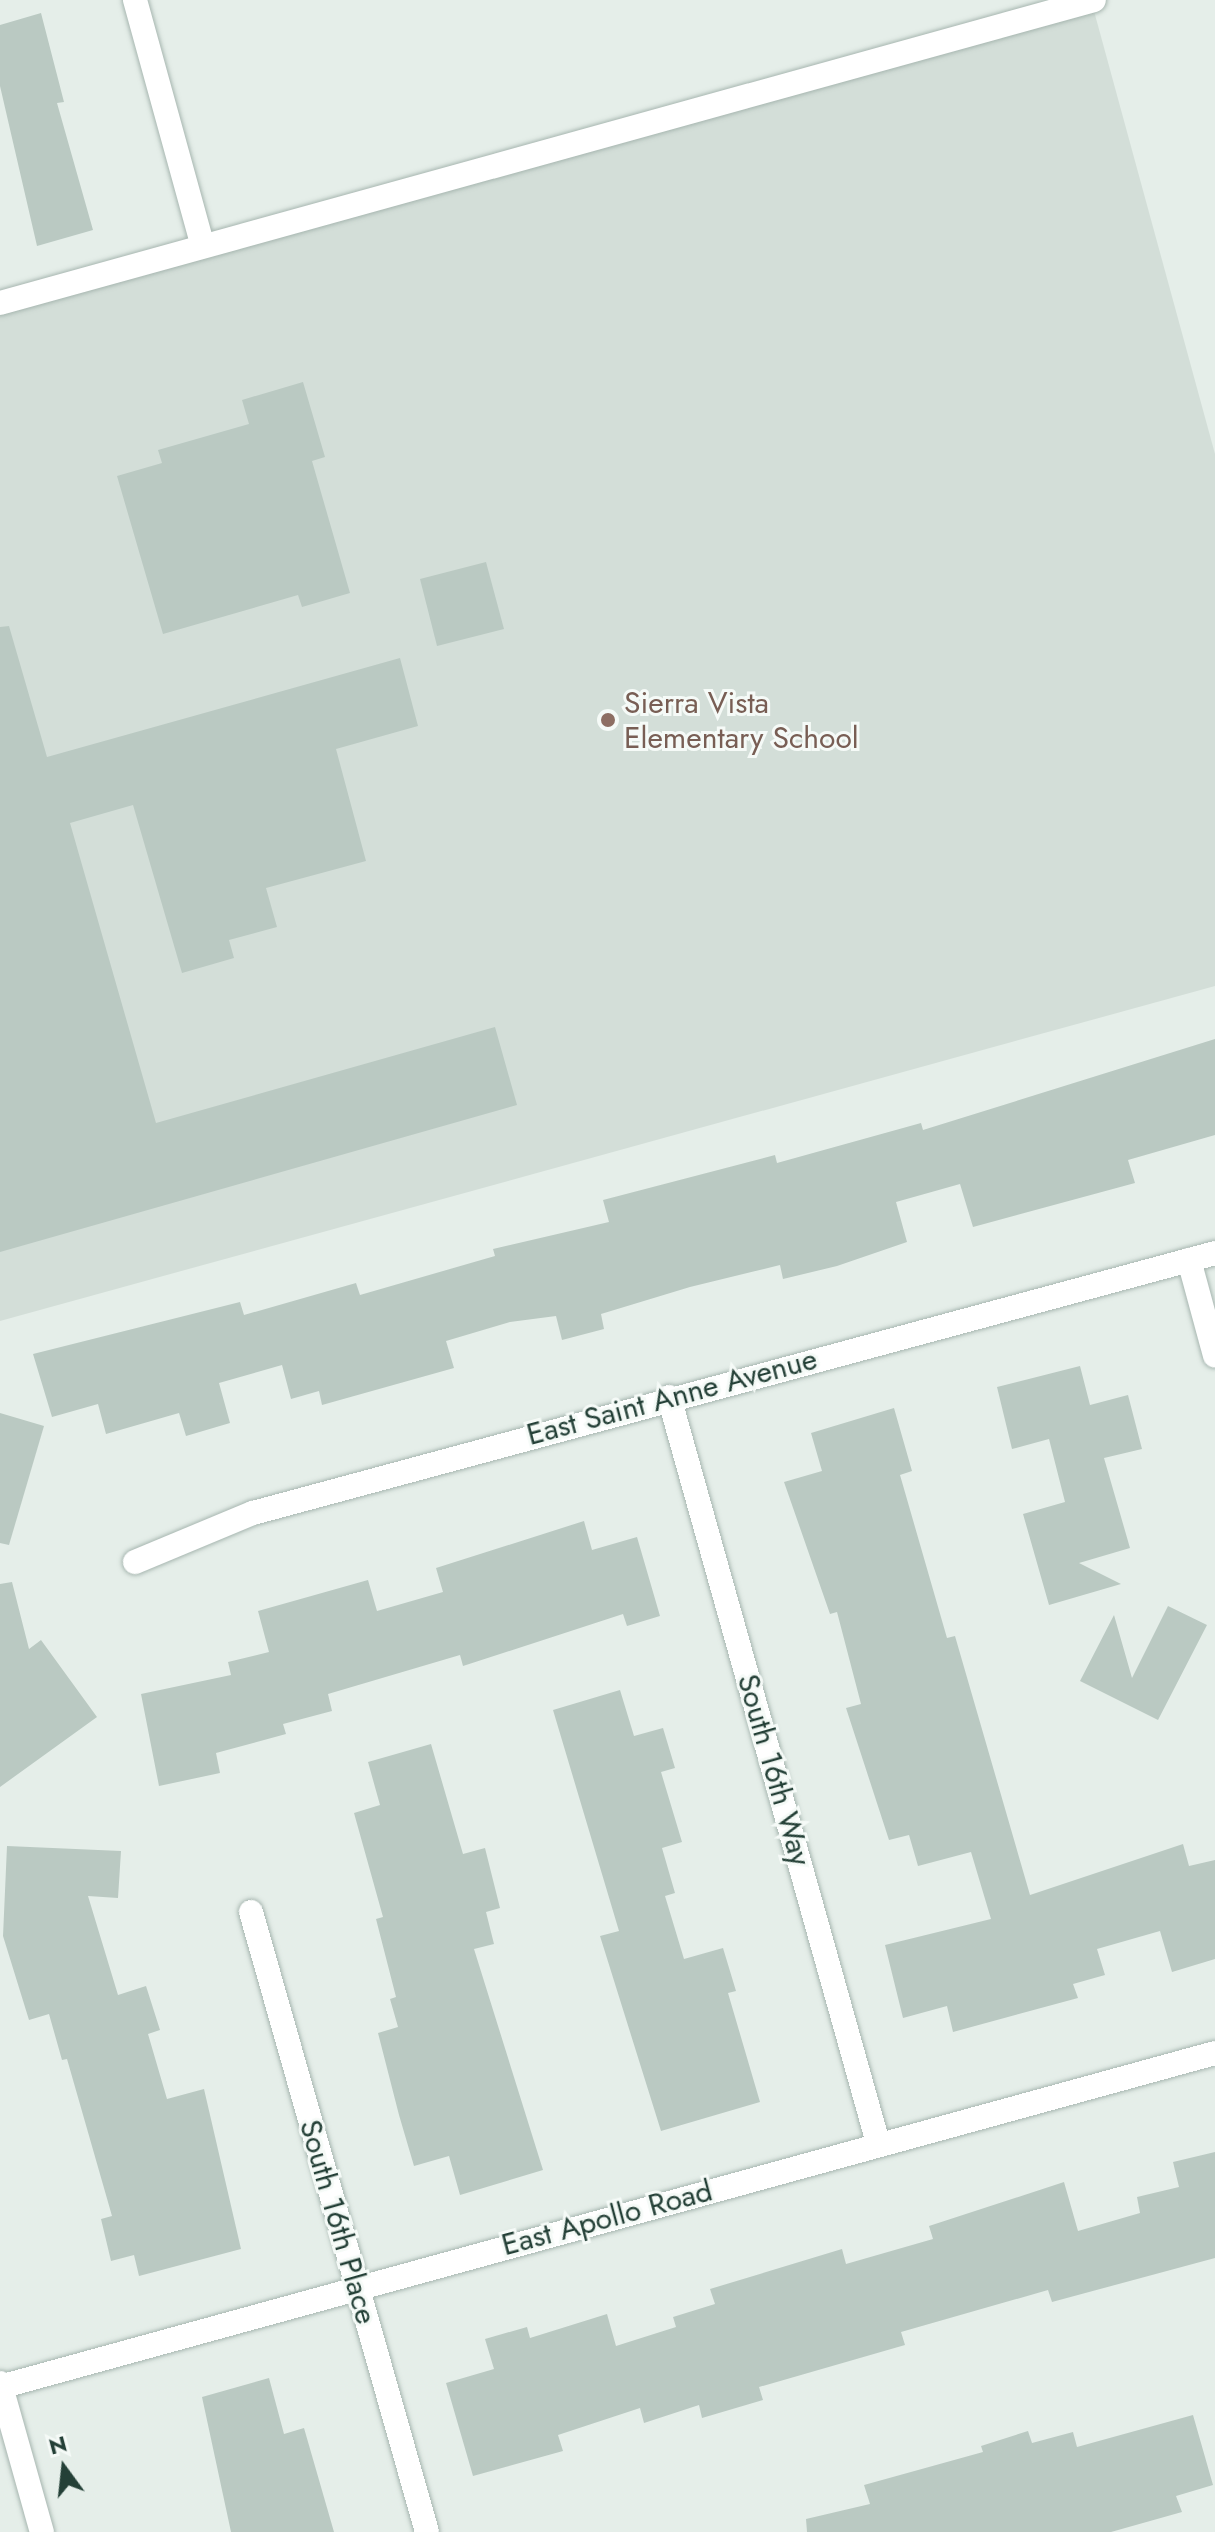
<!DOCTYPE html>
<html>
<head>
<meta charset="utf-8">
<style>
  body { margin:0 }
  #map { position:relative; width:1215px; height:2532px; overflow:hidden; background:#e5eee9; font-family:Jost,sans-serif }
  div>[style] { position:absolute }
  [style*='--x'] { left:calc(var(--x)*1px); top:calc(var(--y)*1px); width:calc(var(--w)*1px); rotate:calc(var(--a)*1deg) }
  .built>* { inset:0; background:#d3ded8 }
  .building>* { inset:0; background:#bac9c2 }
  .roads { filter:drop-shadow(0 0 2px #a7b6b0) drop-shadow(0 0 2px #a7b6b0) }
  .lane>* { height:24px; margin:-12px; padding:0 12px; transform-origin:12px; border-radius:12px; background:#fff }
  .street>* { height:24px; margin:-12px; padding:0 12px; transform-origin:12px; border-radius:12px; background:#fff }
  .secondary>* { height:24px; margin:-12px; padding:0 12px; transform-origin:12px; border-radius:12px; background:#fff }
  .dots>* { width:22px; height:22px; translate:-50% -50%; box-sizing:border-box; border:4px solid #f5faf7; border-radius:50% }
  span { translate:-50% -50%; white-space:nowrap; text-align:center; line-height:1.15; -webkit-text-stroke:6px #f5faf7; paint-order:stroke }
  .education-label { font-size:30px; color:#785e54 }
  .left { translate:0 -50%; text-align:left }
  .street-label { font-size:30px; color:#244037 }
  .north { position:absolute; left:24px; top:2428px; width:80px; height:80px; -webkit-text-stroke:6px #f5faf7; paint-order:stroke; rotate:345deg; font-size:22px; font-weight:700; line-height:32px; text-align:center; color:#244037 }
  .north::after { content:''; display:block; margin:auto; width:28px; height:36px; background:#244037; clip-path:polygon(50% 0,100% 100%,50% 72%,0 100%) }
</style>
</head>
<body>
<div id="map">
  <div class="built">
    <div style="clip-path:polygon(1091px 0,1215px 454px,1215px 986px,0 1321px,0 292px)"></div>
  </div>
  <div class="building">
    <div style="clip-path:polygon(41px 13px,64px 102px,57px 103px,93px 230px,37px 246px,0 86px,0 25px)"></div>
    <div style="clip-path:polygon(303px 382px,325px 457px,312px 461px,350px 593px,302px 607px,298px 595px,163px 634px,117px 476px,162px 463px,158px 450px,249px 424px,242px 400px)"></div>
    <div style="clip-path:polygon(486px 562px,504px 629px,437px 646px,420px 579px)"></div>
    <div style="clip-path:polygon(9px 626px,47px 757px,400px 658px,418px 726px,336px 749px,366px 861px,266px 888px,277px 927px,229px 940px,234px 958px,182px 973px,133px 805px,70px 823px,156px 1123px,495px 1027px,517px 1105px,0 1252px,0 627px)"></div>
    <div style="clip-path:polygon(1215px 1039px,1215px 1135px,1128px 1160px,1135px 1183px,973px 1227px,960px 1184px,896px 1202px,907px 1242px,837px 1266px,783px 1279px,780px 1265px,690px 1287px,601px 1314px,604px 1329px,562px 1340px,556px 1316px,510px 1322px,446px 1341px,454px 1368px,322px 1405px,319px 1391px,291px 1399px,282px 1365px,219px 1383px,230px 1423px,186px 1436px,179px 1413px,106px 1434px,98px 1404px,52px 1417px,33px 1354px,240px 1302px,244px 1315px,356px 1283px,360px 1295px,495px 1256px,493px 1249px,609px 1222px,603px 1200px,775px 1155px,777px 1163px,921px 1123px,923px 1130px)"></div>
    <div style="clip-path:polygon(1080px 1366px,1090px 1405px,1128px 1395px,1142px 1449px,1104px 1458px,1130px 1548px,1079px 1563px,1121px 1584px,1049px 1605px,1023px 1514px,1065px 1502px,1049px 1439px,1012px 1449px,997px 1387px)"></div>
    <div style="clip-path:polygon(894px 1408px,912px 1471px,900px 1475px,947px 1638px,955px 1636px,1030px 1895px,1183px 1844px,1189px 1866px,1215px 1860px,1215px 1959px,1172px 1972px,1160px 1931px,1097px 1949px,1105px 1975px,1073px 1984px,1078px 1998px,953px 2032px,947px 2006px,903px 2018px,885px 1945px,991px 1919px,971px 1852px,918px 1866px,909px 1835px,889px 1840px,846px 1708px,861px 1704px,837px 1612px,830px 1614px,784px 1482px,822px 1471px,811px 1433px)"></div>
    <div style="clip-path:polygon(0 1413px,44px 1426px,9px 1545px,0 1543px)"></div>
    <div style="clip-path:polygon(584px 1521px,592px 1550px,637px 1537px,660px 1616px,627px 1626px,623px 1614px,463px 1666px,460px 1655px,328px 1694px,332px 1711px,283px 1724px,286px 1734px,216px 1753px,220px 1773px,159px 1786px,141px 1694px,231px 1675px,228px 1662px,269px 1652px,258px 1611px,368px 1580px,377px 1611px,443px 1592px,436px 1568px)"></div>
    <div style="clip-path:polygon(12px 1582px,29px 1649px,41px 1640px,97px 1717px,0 1787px,0 1584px)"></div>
    <div style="clip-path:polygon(1168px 1606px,1207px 1625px,1158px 1720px,1080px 1681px,1114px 1615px,1132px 1678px)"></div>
    <div style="clip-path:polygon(620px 1690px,634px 1736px,663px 1728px,675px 1768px,661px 1772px,682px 1842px,662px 1848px,675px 1893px,665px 1896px,684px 1959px,723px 1948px,736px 1991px,728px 1993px,760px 2102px,661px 2131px,600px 1936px,619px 1931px,553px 1710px)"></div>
    <div style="clip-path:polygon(431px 1744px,463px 1854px,485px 1848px,500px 1908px,486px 1912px,494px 1944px,474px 1949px,543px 2170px,460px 2195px,449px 2156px,414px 2166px,399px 2115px,378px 2033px,398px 2027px,390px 1999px,396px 1997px,376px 1919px,383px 1917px,354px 1813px,380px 1805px,368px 1762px)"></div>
    <div style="clip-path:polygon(7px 1846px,121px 1851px,118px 1898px,88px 1896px,118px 1995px,146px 1986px,160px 2030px,148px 2034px,167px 2099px,204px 2089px,241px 2249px,139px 2276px,134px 2255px,111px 2261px,101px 2219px,112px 2216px,67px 2059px,62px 2060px,49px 2014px,29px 2020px,3px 1936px)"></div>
    <div style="clip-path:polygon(1215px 2152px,1215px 2258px,1052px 2302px,1048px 2290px,901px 2332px,905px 2345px,759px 2387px,763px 2400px,702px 2418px,699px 2405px,644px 2423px,640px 2408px,558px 2435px,563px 2451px,473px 2476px,446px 2383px,494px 2369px,485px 2339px,527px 2327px,530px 2338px,607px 2314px,616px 2346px,676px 2327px,673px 2317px,715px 2304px,710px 2289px,842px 2249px,846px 2264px,933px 2239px,929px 2226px,1064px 2182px,1078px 2231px,1140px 2213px,1137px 2197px,1179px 2187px,1173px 2162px)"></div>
    <div style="clip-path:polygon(269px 2378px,284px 2434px,304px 2428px,334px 2532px,231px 2532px,202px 2397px)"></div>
    <div style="clip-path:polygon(1193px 2415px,1213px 2485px,1176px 2496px,1182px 2512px,1111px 2532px,807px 2532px,806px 2519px,870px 2504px,864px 2485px,983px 2452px,981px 2446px,1028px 2431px,1032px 2443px,1073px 2432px,1077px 2447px)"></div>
  </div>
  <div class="roads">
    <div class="lane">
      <div style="--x:135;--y:0;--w:253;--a:74.6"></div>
      <div style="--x:0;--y:303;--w:1135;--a:-15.48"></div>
    </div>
    <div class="street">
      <div style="--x:1189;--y:1260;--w:99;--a:74.8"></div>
      <div style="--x:669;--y:1397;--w:775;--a:74.35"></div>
      <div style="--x:135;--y:1562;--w:128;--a:-22.6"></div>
      <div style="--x:253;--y:1513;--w:997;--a:-15.12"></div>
      <div style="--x:251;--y:1912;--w:644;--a:74.15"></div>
      <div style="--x:0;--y:2387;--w:1260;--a:-15.37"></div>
    </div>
    <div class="secondary">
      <div style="--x:0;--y:2383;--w:155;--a:74.3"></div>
    </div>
  </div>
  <div class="dots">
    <div style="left:608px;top:720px;background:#8d6e63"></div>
  </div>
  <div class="education-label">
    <span class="left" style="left:624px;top:720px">Sierra Vista<br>Elementary School</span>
  </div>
  <div class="street-label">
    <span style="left:672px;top:1397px;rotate:-15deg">East Saint Anne Avenue</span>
    <span style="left:774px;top:1770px;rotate:74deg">South 16th Way</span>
    <span style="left:607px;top:2218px;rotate:-15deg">East Apollo Road</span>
    <span style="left:338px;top:2222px;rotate:74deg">South 16th Place</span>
  </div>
  <div class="north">N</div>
</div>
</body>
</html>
